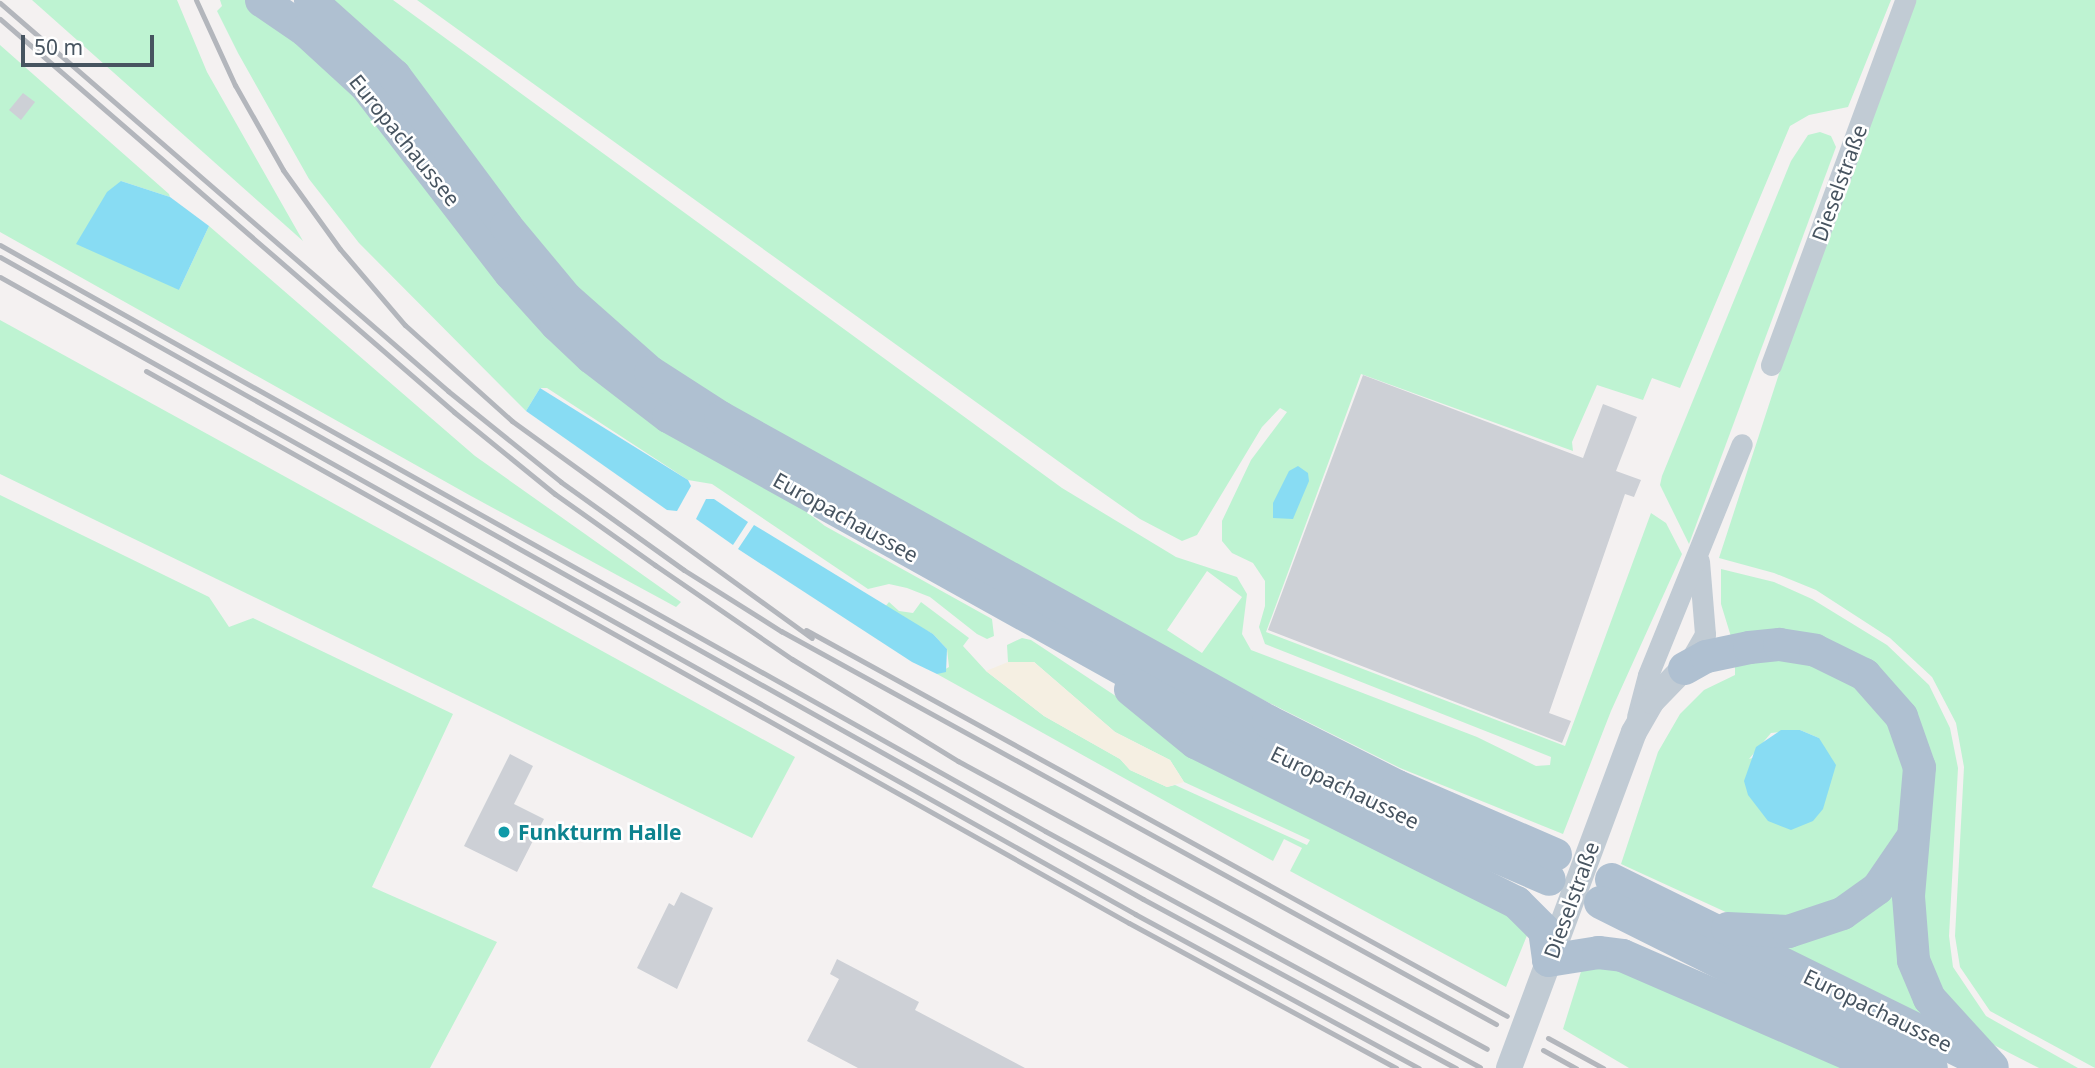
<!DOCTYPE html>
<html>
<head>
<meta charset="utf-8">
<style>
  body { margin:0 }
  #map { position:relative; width:2095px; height:1068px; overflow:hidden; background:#f4f1f1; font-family:"Noto Sans",sans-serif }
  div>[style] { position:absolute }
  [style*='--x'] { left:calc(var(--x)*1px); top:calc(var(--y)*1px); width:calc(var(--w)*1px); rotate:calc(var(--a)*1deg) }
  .green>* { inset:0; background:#bef3d2 }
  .sand>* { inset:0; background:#f5efe2 }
  .water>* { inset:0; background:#88dcf3 }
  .building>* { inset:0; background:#cdd0d6 }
  .minor>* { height:21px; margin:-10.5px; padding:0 10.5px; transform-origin:10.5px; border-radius:10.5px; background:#c1cbd4 }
  .tertiary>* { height:26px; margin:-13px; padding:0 13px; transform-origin:13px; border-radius:13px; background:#c1cbd4 }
  .primary>* { height:33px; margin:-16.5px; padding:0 16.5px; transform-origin:16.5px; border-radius:16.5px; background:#afc0d1 }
  .rail>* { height:5px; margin:-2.5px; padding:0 2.5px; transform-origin:2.5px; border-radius:2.5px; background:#b3b6bc }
  .dots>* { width:19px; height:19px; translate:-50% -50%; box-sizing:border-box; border:4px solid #fff; border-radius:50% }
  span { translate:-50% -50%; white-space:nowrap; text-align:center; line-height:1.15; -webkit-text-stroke:5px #fff; paint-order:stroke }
  .street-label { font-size:21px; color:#475460 }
  .culture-label { font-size:21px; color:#0d838f; font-weight:700 }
  .left { translate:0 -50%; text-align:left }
  .scale { position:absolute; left:21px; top:35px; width:133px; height:32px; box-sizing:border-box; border:4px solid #475460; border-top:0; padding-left:9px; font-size:21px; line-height:24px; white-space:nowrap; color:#475460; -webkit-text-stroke:5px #fff; paint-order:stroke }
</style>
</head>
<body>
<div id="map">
  <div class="green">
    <div style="clip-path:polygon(32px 0,177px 0,207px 72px,303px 241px)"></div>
    <div style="clip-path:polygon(220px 0,247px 0,270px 15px,791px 500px,825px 526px,992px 619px,994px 636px,987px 639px,977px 634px,930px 597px,907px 588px,889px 584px,868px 589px,712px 484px,688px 480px,547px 388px,540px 388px,526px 411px,359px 243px,309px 179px,238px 53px,217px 11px,222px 6px)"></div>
    <div style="clip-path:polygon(evenodd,330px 0,393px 0,1062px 488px,1176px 557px,1237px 577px,1247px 594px,1242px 634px,1251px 650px,1477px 737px,1536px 766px,1550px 765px,1551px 757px,1265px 644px,1259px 627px,1265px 606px,1265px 581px,1253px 563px,1232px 553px,1222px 541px,1222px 521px,1251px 460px,1287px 412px,1280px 408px,1262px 427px,1197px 535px,1182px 541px,1140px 519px,1076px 474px,417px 0,1891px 0,1848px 107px,1809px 115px,1790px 126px,1680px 388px,1652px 378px,1643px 400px,1597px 385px,1572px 442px,1573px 451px,1361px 374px,1266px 632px,1565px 746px,1651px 513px,1666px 523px,1682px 554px,1611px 711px,1563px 834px,1400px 768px,1193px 665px,690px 384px,584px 299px,330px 0,1207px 571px,1242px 597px,1202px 653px,1167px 630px,1207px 571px)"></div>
    <div style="clip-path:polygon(1915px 0,2095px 0,2095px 1068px,1990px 1011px,1960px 967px,1955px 936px,1964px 767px,1956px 723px,1932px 677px,1890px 638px,1816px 590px,1774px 573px,1719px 558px,1791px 337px)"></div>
    <div style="clip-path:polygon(0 45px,169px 194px,170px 197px,121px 181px,179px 290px,209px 226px,475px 456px,681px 602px,676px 607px,471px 496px,0 232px)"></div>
    <div style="clip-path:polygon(1820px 132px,1831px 136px,1836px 147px,1689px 544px,1660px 485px,1662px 476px,1791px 161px,1808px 135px)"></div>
    <div style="clip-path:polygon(0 320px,795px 757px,752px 838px,0 474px)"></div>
    <div style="clip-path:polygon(0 495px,209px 597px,229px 627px,253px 618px,453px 714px,372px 887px,497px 942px,430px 1068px,0 1068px)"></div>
    <div style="clip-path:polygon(1721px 569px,1774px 582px,1812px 599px,1887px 645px,1929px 685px,1950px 728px,1958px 768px,1949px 936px,1953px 967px,1986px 1016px,2078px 1068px,2039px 1068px,1990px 1043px,1928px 976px,1898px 694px,1732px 640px,1721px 604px)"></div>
    <div style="clip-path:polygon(889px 602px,899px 611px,913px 613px,921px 602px,969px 638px,963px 646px,986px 671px,1044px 716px,1120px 759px,1130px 770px,1167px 787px,1175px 785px,1307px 845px,1310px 840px,1184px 782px,1170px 760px,1115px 732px,1034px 662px,1008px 662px,1007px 645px,1022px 638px,1031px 640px,1158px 724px,1510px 909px,1528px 933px,1506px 987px,1290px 871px,1302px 848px,1284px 839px,1273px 861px,937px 674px,949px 667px,947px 649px,933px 634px,884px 608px)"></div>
    <div style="clip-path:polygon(evenodd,1802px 659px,1848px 678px,1890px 723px,1906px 763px,1905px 817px,1872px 883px,1784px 922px,1730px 914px,1621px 864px,1658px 752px,1680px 714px,1704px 690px,1735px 675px,1735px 662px,1802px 659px,1800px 730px,1819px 738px,1749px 759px,1771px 733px,1800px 730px)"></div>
    <div style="clip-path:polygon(1899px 876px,1947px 1029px,1767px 940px)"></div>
    <div style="clip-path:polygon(1596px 959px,1863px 1068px,1629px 1068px,1563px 1029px,1584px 962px)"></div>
  </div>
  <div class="sand">
    <div style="clip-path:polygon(1008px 662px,1034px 662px,1115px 732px,1170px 760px,1184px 782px,1167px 787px,1130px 770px,1120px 759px,1044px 716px,986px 671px)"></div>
  </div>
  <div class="water">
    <div style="clip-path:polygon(121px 181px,170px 197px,209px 226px,179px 290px,76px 244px,107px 192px)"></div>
    <div style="clip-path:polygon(540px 388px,688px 480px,691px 486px,677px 511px,667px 510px,526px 411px)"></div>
    <div style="clip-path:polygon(1298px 466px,1308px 473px,1309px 481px,1293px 519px,1273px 518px,1273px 503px,1289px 471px)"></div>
    <div style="clip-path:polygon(706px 499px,714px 499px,748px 522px,733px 545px,696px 519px)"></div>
    <div style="clip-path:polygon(754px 525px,933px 634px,947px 649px,946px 672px,937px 674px,912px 662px,738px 549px)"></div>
    <div style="clip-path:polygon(1781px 730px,1800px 730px,1819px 738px,1836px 765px,1823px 809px,1813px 821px,1791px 830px,1768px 821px,1748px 795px,1744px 781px,1756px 747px)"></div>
  </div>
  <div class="building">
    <div style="clip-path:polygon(23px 93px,35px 102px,21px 120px,9px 110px)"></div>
    <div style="clip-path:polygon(1363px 375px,1583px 458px,1603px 404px,1637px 417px,1616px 471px,1641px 480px,1634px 497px,1625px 494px,1549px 713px,1571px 721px,1562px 743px,1268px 630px)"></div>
    <div style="clip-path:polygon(510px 754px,533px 766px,514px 804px,544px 819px,517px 872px,464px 846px)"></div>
    <div style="clip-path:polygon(681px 892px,713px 908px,677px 989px,637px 968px,669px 903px,674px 906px)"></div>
    <div style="clip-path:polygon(837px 959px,919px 1002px,915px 1010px,1025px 1068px,858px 1068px,807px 1041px,839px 979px,830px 974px)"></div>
  </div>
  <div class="minor">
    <div style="--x:1771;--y:365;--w:389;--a:-69.8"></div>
    <div style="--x:1688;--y:664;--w:34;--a:-60"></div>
    <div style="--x:1705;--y:634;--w:73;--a:-94.7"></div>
    <div style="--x:1637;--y:717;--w:43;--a:-75.3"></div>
    <div style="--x:1648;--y:675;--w:249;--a:-67.9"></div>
  </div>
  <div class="tertiary">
    <div style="--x:1509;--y:1068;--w:358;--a:-69.6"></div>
    <div style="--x:1634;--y:732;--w:36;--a:-60"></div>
    <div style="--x:1652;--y:701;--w:46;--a:-45.9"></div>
  </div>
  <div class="primary">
    <div style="--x:261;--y:0;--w:53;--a:34.3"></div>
    <div style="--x:305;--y:30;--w:81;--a:42.5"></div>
    <div style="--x:365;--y:85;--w:237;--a:52.4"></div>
    <div style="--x:510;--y:273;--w:69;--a:48"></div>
    <div style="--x:556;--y:324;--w:48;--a:43.3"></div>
    <div style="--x:591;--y:357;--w:97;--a:37.5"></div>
    <div style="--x:668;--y:416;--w:687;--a:29.1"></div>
    <div style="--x:1268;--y:750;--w:98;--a:27.3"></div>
    <div style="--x:1355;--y:795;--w:211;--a:23.4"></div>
    <div style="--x:310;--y:0;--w:113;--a:41.8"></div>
    <div style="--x:394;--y:75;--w:188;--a:53.4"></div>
    <div style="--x:506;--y:226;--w:94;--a:50.2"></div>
    <div style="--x:566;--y:298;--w:112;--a:41.4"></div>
    <div style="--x:650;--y:372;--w:83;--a:32.7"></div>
    <div style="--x:720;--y:417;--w:627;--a:29.02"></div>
    <div style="--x:1268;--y:721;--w:144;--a:26.7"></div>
    <div style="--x:1397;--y:786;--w:172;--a:23.3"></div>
    <div style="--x:1684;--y:668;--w:25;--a:-29"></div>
    <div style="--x:1706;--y:656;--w:44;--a:-11.8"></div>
    <div style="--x:1749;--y:647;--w:30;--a:-6"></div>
    <div style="--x:1779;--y:644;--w:36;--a:9"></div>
    <div style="--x:1815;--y:650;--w:55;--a:26.1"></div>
    <div style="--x:1864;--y:674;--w:56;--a:48.6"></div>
    <div style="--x:1901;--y:716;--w:54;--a:70.6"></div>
    <div style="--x:1919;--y:767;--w:129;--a:94.9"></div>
    <div style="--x:1908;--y:896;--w:64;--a:85.5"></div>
    <div style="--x:1913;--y:960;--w:41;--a:67.2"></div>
    <div style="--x:1929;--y:998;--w:93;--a:47.6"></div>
    <div style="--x:1130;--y:689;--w:84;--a:39.2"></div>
    <div style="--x:1195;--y:742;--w:359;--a:26.5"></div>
    <div style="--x:1516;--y:902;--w:40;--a:45"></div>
    <div style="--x:1544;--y:930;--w:30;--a:82"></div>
    <div style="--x:1548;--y:960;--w:51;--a:-9.1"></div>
    <div style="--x:1598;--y:952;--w:24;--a:7"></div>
    <div style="--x:1622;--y:955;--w:283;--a:23.5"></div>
    <div style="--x:1611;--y:879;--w:400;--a:26.2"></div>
    <div style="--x:1600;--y:902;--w:370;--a:26.6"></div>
    <div style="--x:1727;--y:928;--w:61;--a:2.8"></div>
    <div style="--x:1788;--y:931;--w:57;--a:-18.4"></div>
    <div style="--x:1842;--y:913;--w:43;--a:-35.5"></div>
    <div style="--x:1877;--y:888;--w:58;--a:-55.5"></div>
  </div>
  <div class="rail">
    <div style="--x:196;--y:0;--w:94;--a:65.4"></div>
    <div style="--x:235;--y:85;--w:98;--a:60.5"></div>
    <div style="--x:283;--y:170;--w:97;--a:54.2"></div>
    <div style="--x:340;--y:249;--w:100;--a:49.5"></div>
    <div style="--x:405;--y:325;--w:144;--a:41.9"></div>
    <div style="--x:512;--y:421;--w:370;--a:35.9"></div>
    <div style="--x:0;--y:3;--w:593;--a:40.89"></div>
    <div style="--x:448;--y:391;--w:145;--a:38.8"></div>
    <div style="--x:561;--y:482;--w:151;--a:35.6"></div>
    <div style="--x:684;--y:570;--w:115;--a:32.2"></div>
    <div style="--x:781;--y:631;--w:816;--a:28.8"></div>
    <div style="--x:0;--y:19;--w:600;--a:40.88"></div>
    <div style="--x:454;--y:412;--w:130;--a:39.1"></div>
    <div style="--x:555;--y:494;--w:123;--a:35.4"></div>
    <div style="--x:655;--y:565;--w:166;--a:34.5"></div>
    <div style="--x:792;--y:659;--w:195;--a:31.6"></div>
    <div style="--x:958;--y:761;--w:602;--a:28.56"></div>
    <div style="--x:0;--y:245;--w:1198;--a:29.28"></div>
    <div style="--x:1045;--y:831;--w:495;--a:28.5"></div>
    <div style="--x:0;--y:257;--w:1311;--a:29.32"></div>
    <div style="--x:1143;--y:899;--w:356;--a:28.4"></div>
    <div style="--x:0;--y:277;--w:1302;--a:29.3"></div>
    <div style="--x:1135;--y:914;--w:323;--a:28.5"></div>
    <div style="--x:146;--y:371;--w:1127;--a:29.32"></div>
    <div style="--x:1129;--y:923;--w:304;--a:28.5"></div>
    <div style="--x:806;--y:630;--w:800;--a:28.84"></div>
    <div style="--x:1548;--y:1038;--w:63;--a:28.6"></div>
    <div style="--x:1543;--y:1050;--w:38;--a:29"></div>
  </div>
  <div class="dots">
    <div style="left:504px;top:832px;background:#0f9aa8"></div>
  </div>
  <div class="street-label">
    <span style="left:405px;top:140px;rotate:51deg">Europachaussee</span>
    <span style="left:1839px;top:183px;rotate:-70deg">Dieselstraße</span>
    <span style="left:846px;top:517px;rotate:29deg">Europachaussee</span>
    <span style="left:1345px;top:787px;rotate:26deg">Europachaussee</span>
    <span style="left:1571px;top:900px;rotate:-70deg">Dieselstraße</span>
    <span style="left:1878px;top:1010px;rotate:26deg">Europachaussee</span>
  </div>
  <div class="culture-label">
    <span class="left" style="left:518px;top:832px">Funkturm Halle</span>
  </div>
  <div class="scale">50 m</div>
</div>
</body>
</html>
